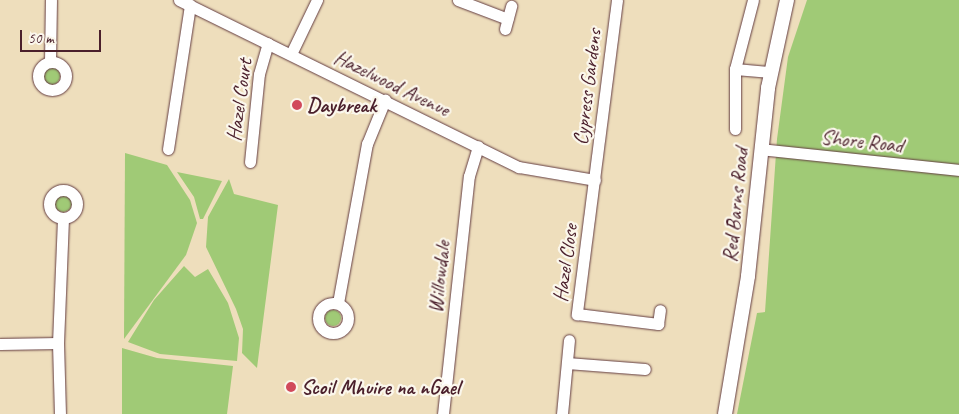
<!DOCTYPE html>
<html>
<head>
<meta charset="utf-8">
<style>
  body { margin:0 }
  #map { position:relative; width:959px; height:414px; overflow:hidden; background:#eedebc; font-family:Caveat,sans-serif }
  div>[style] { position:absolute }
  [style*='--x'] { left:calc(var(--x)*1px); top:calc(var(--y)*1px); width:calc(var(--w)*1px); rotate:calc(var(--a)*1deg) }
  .green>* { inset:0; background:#a0ca76 }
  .round { border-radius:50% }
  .roads { filter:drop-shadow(0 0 1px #633c41) drop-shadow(0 0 1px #633c41) }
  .minor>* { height:11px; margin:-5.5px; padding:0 5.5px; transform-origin:5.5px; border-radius:5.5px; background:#fff }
  .minor>.ring { margin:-5.5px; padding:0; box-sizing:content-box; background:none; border:11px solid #fff; border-radius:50% }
  .tertiary>* { height:14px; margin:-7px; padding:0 7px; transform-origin:7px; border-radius:7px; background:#fff }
  .dots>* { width:14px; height:14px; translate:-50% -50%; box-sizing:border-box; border:2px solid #fbf7ec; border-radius:50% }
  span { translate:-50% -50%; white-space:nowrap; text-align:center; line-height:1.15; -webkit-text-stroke:4.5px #fbf7ec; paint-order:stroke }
  .street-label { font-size:21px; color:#4a1f2b }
  .poi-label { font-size:21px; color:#4a1f2b; font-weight:700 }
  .left { translate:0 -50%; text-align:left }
  .scale { position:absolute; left:20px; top:30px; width:81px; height:22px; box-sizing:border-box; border:2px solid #4a1f2b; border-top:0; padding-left:6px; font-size:15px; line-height:18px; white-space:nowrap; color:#4a1f2b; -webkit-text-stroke:4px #fbf7ec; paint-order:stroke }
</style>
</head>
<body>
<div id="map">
  <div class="green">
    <div style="clip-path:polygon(807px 0,959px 0,959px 414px,737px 414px,757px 313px,765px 312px,777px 139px,788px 57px)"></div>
    <div class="round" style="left:42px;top:67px;width:18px;height:18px"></div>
    <div style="clip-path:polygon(125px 153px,167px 165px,190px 200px,197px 223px,186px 255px,124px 339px)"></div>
    <div style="clip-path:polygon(177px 172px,222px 181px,203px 219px,200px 219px,194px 197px)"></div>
    <div style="clip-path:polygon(229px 179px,234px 194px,278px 205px,257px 368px,242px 353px,243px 329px,236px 309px,206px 247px,208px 217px)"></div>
    <div class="round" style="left:54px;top:194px;width:18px;height:18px"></div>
    <div style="clip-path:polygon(184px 266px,195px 277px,208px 269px,228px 303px,239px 338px,237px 361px,160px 354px,128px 342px,154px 300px)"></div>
    <div class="round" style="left:325px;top:310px;width:16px;height:16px"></div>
    <div style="clip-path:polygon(122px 348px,157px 358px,233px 366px,227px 414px,122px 414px)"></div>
  </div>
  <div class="roads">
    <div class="minor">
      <div style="--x:179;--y:0;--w:379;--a:26.2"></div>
      <div style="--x:519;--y:167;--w:77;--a:9.7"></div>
      <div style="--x:458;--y:0;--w:53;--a:20.8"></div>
      <div style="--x:617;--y:0;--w:317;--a:97.3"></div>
      <div style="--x:577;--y:314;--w:82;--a:7"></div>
      <div style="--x:658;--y:324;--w:14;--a:-82"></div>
      <div style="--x:505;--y:29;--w:24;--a:-75"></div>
      <div style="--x:291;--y:54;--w:60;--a:-64.3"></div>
      <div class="ring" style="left:38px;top:62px;width:17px;height:17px"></div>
      <div style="--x:50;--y:62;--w:62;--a:-89.1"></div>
      <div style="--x:735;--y:69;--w:36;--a:5"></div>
      <div style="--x:735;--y:129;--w:60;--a:-90"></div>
      <div style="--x:735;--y:69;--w:71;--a:-75.4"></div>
      <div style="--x:168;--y:149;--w:146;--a:-81.3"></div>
      <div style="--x:760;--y:149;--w:200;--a:6"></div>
      <div style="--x:250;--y:162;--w:88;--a:-84.2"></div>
      <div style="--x:259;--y:74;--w:32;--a:-74"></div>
      <div class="ring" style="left:49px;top:190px;width:17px;height:17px"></div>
      <div class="ring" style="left:318px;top:303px;width:19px;height:19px"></div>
      <div style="--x:338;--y:303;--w:162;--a:-79.7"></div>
      <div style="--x:367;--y:144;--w:48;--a:-67.8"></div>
      <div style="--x:58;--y:343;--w:71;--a:88.4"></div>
      <div style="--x:0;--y:344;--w:58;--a:-1"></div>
      <div style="--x:58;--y:343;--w:125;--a:-87.7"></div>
      <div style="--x:567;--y:363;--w:78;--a:4.4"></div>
      <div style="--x:443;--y:414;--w:239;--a:-83.8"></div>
      <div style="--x:469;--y:176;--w:31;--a:-73"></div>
      <div style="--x:562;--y:414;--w:74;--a:-84.6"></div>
    </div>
    <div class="tertiary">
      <div style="--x:725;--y:414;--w:140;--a:-80.5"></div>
      <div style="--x:748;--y:276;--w:189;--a:-83.9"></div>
      <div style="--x:768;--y:88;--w:90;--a:-77.8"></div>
    </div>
  </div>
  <div class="dots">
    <div style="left:297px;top:105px;background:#d1495b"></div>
    <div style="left:291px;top:387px;background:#d1495b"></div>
  </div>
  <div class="street-label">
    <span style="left:392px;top:83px;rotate:26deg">Hazelwood Avenue</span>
    <span style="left:587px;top:87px;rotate:-83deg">Cypress Gardens</span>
    <span style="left:239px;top:100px;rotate:-82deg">Hazel Court</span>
    <span style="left:862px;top:141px;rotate:6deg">Shore Road</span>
    <span style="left:735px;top:205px;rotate:-84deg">Red Barns Road</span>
    <span style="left:565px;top:263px;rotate:-82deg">Hazel Close</span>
    <span style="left:439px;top:277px;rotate:-84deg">Willowdale</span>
  </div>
  <div class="poi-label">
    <span class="left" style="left:307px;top:105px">Daybreak</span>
    <span class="left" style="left:301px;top:387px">Scoil Mhuire na nGael</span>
  </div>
  <div class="scale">50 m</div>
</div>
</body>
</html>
